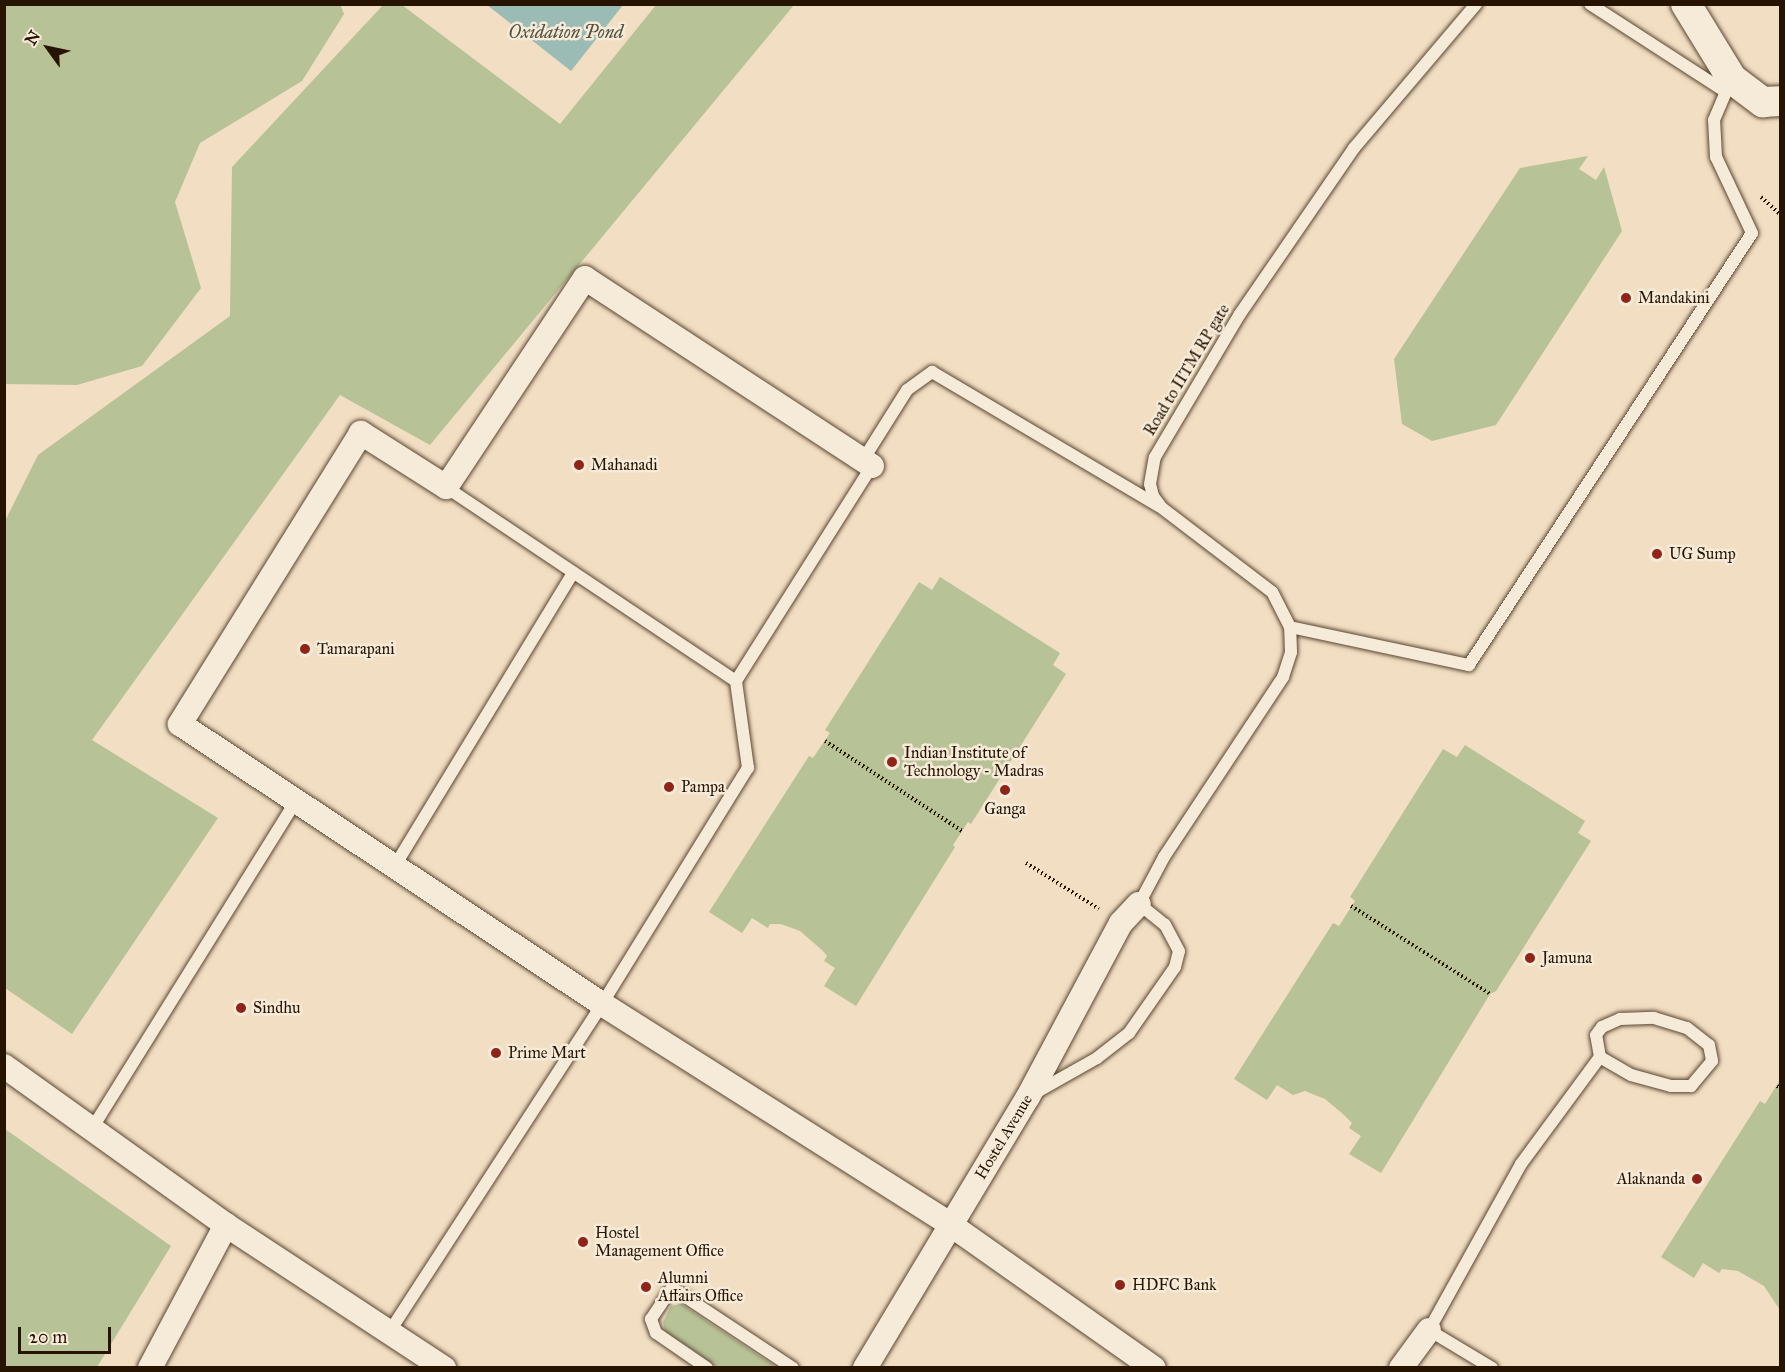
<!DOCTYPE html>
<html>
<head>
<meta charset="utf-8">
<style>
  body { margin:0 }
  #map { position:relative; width:1785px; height:1372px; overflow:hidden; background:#f1dec3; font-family:"IM FELL Great Primer",serif }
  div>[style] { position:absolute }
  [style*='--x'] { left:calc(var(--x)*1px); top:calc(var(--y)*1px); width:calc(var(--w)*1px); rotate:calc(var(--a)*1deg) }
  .green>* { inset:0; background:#b7c296 }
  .water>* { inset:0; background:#9bbcb5 }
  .path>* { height:4px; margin-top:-2px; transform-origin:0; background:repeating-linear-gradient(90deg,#271400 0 1.5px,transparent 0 4.5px) }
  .roads { filter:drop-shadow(0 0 2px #5a4631) drop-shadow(0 0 2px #5a4631) }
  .service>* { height:12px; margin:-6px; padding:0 6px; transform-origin:6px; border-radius:6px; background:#f6ead8 }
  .minor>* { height:24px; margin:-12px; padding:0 12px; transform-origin:12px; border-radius:12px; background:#f6ead8 }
  .tertiary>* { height:30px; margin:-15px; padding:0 15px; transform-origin:15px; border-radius:15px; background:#f6ead8 }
  .dots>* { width:16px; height:16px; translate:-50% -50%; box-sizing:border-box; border:3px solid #f6ead8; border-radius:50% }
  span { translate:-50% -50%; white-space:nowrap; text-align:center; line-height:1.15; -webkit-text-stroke:5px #f6ead8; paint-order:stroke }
  .poi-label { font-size:16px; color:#271400 }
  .left { translate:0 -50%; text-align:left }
  .right { translate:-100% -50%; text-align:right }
  .street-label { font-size:16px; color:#271400 }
  .water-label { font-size:18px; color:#504f3f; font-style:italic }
  .frame { position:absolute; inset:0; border:6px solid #271400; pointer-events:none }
  .north { position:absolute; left:18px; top:18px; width:60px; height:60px; -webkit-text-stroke:4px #f6ead8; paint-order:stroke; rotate:303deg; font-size:16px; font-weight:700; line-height:24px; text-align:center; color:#271400 }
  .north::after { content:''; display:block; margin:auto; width:21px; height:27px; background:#271400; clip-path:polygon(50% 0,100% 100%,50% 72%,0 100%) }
  .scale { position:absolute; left:18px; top:1327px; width:93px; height:27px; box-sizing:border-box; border:3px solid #271400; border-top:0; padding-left:8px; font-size:18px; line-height:21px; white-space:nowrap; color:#271400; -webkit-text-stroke:4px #f6ead8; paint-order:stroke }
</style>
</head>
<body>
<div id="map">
  <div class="green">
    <div style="clip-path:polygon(5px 4px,340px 4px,344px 14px,302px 81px,200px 143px,175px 202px,201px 288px,142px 366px,77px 385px,5px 384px)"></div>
    <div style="clip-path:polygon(384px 4px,402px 5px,560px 124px,656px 5px,794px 5px,430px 445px,340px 395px,92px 740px,218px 818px,72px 1034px,5px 988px,5px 521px,38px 455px,230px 316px,232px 167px)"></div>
    <div style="clip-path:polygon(1588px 156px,1579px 169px,1596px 180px,1604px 167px,1622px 231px,1496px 425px,1432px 441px,1402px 424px,1394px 359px,1520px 168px)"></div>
    <div style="clip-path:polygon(940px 577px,1060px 653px,1053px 665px,1066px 674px,971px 824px,968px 822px,953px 845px,955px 847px,856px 1006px,824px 986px,835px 968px,824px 961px,827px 956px,823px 951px,800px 931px,781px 924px,770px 924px,768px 928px,752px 918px,742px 933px,709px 912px,809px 756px,813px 758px,830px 733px,825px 730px,919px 582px,932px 590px)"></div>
    <div style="clip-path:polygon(1465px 745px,1585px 821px,1578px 833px,1591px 841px,1496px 991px,1490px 994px,1381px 1173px,1349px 1154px,1361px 1136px,1349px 1128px,1352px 1123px,1343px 1114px,1325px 1099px,1305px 1091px,1293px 1095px,1277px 1085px,1267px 1100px,1234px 1079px,1333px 923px,1339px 926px,1355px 901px,1350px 897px,1443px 749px,1457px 757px)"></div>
    <div style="clip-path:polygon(1780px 1080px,1780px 1310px,1764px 1286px,1738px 1271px,1722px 1269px,1719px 1273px,1703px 1263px,1694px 1278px,1661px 1257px,1760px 1101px,1765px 1104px)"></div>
    <div style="clip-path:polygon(5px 1129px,171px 1246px,97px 1367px,5px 1367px)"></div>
    <div style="clip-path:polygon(681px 1304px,776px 1367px,717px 1367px,665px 1331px,663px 1322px,671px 1306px)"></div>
  </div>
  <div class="water">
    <div style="clip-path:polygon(487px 5px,623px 5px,571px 71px)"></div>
  </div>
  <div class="path">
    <div style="--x:1761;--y:197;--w:25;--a:42"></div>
    <div style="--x:825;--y:741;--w:164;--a:33.3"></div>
    <div style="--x:1026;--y:863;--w:86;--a:32.2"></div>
    <div style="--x:1351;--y:906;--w:165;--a:32.3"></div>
    <div style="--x:1777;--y:1086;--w:4;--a:34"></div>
  </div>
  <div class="roads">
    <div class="service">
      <div style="--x:863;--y:460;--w:83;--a:-57.8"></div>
      <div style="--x:907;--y:390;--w:31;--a:-36"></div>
      <div style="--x:932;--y:372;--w:264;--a:30.6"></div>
      <div style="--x:446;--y:487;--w:349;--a:33.8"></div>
      <div style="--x:1290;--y:627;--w:183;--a:12"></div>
      <div style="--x:1469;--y:665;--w:516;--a:-56.77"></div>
      <div style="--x:1752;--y:233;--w:84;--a:-115.3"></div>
      <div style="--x:1716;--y:157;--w:37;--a:-93"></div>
      <div style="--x:1714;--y:120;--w:30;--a:-67"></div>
      <div style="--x:1726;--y:92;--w:162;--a:-147.1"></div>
      <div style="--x:396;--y:864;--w:341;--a:-58.7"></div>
      <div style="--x:1654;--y:1018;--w:34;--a:17"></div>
      <div style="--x:1687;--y:1028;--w:28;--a:38"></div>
      <div style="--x:1709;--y:1045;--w:16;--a:79"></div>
      <div style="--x:1712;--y:1061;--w:33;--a:130"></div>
      <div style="--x:1691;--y:1086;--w:20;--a:180"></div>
      <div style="--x:1671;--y:1086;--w:41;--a:-164.6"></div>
      <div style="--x:1631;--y:1075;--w:36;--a:-150"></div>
      <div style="--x:1600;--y:1057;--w:22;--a:-100"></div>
      <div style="--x:1596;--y:1035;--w:10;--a:-53"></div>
      <div style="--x:1602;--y:1027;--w:20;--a:-24"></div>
      <div style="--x:1620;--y:1019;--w:34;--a:-2"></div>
      <div style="--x:1035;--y:1093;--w:71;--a:-29.4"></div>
      <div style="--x:1097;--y:1058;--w:41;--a:-38"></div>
      <div style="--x:1129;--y:1033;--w:80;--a:-55.1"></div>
      <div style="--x:1175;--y:967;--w:16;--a:-76"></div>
      <div style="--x:1179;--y:951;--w:30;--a:-118"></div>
      <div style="--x:1165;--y:925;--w:33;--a:-141"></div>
      <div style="--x:1139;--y:904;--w:53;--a:-62"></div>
      <div style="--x:1164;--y:857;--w:216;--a:-56.5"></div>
      <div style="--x:1283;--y:677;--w:26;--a:-72"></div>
      <div style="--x:1291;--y:652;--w:25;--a:-92"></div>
      <div style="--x:1290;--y:627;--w:39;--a:-117"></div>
      <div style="--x:1272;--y:592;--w:138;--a:-142.6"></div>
      <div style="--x:1162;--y:508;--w:15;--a:-127"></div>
      <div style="--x:1153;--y:496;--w:12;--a:-104"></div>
      <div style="--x:1150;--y:484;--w:27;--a:-80"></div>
      <div style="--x:1155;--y:457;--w:166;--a:-59.3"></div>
      <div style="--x:1240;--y:314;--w:201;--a:-55.5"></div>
      <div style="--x:1354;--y:148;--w:189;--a:-49.7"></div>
      <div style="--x:93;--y:1127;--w:383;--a:-58.1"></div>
      <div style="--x:390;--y:1331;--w:390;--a:-57"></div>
      <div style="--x:602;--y:1004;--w:278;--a:-58.3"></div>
      <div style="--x:748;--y:768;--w:88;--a:-97.9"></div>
      <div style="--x:736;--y:681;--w:254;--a:-57.7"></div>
      <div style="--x:707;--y:1368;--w:62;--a:-145.5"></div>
      <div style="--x:656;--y:1333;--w:15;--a:-110"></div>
      <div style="--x:651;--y:1319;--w:37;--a:-56"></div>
      <div style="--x:672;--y:1288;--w:145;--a:33.5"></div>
      <div style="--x:1492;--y:1368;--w:74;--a:-148.9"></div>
      <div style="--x:1429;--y:1330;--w:190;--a:-61"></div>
      <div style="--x:1521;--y:1164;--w:133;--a:-53.6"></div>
    </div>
    <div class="minor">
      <div style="--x:872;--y:466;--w:343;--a:-146.8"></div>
      <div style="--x:585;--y:278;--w:251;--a:123.6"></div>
      <div style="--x:446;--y:487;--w:101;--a:-147.6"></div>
      <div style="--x:361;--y:433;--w:343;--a:121.9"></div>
      <div style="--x:180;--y:724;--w:506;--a:33.56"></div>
      <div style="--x:602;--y:1004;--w:413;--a:32.3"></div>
      <div style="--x:951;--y:1225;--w:248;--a:35.2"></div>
      <div style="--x:4;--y:1066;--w:273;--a:35.6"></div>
      <div style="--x:226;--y:1225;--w:261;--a:33.3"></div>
      <div style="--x:150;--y:1368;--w:162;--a:-62"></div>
      <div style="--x:865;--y:1368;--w:316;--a:-59"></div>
      <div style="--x:1028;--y:1097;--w:197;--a:-61.9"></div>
      <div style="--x:1121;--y:923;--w:26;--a:-47"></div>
      <div style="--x:1401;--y:1368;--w:47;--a:-53.6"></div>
    </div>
    <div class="tertiary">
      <div style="--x:1686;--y:4;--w:88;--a:58.5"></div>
      <div style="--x:1732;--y:79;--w:39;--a:37"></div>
      <div style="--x:1763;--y:102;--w:17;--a:-3"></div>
    </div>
  </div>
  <div class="dots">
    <div style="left:1626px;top:298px;background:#8f2418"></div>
    <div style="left:579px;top:465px;background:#8f2418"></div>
    <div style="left:1657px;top:554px;background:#8f2418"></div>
    <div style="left:305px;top:649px;background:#8f2418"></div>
    <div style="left:892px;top:762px;background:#8f2418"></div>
    <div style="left:669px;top:787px;background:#8f2418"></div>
    <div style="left:1005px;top:790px;background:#8f2418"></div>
    <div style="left:1530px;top:958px;background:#8f2418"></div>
    <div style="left:241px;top:1008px;background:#8f2418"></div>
    <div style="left:496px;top:1053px;background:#8f2418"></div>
    <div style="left:1697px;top:1179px;background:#8f2418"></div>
    <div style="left:583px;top:1242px;background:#8f2418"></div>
    <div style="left:1120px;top:1285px;background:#8f2418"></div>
    <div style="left:646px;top:1287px;background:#8f2418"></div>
  </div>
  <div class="poi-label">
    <span class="left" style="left:1638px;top:298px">Mandakini</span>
    <span class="left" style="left:591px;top:465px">Mahanadi</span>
    <span class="left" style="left:1669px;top:554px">UG Sump</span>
    <span class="left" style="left:317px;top:649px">Tamarapani</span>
    <span class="left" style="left:904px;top:762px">Indian Institute of<br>Technology - Madras</span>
    <span class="left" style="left:681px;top:787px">Pampa</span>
    <span style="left:1005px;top:809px">Ganga</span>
    <span class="left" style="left:1542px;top:958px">Jamuna</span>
    <span class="left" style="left:253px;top:1008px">Sindhu</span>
    <span class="left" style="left:508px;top:1053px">Prime Mart</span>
    <span class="right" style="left:1685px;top:1179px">Alaknanda</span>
    <span class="left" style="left:595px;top:1242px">Hostel<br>Management Office</span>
    <span class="left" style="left:658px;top:1287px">Alumni<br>Affairs Office</span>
    <span class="left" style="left:1132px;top:1285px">HDFC Bank</span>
  </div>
  <div class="street-label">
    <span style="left:1187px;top:370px;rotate:-59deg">Road to IITM RP gate</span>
    <span style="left:1004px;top:1137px;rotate:-59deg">Hostel Avenue</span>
  </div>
  <div class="water-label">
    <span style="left:566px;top:32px">Oxidation Pond</span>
  </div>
  <div class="frame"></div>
  <div class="north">N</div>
  <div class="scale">20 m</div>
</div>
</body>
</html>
